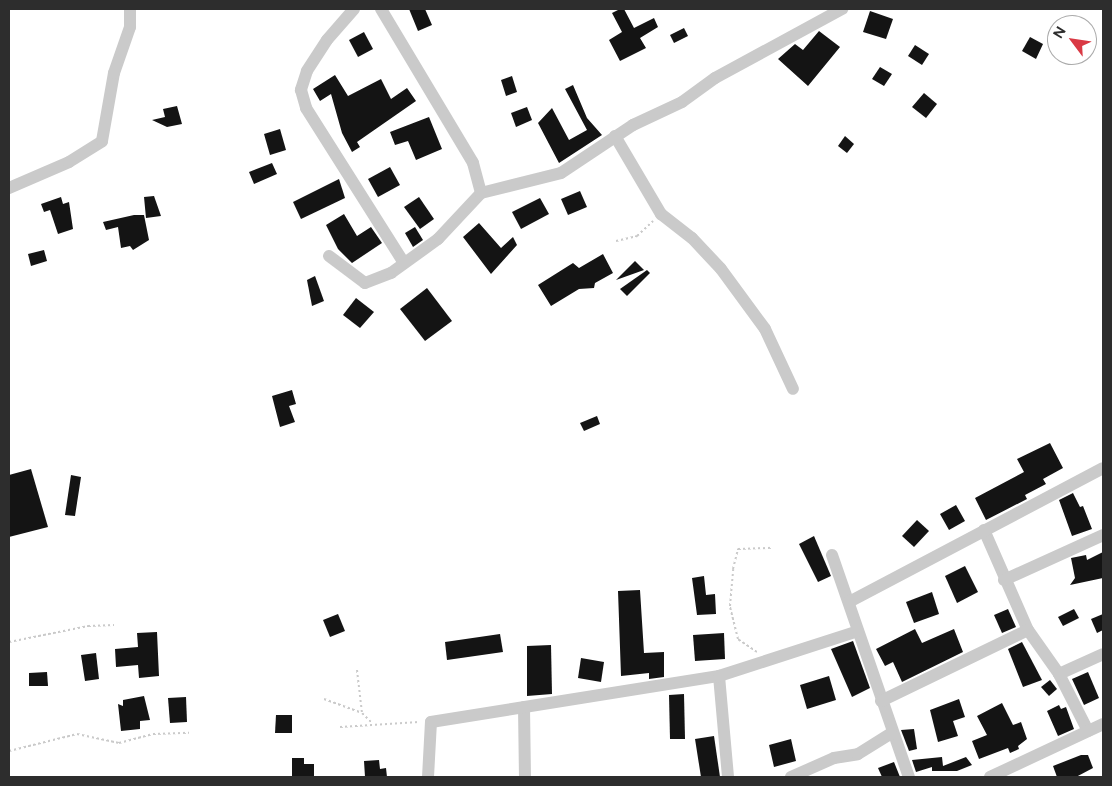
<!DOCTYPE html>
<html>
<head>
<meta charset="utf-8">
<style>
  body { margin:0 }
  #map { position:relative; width:1112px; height:786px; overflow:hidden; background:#fff; font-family:Figtree,sans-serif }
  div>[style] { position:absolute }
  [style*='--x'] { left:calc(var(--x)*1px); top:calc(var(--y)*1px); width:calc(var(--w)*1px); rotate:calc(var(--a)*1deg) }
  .building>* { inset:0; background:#141414 }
  .path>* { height:2px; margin-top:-1px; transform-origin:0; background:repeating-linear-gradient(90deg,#cacaca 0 2.5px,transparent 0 5px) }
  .street>* { height:12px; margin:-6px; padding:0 6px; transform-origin:6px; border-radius:6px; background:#cacaca }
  span { translate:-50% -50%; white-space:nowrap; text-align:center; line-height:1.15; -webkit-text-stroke:5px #fff; paint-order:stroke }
  .frame { position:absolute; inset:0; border:10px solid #2d2d2d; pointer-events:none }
  .north { position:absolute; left:1047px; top:15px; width:50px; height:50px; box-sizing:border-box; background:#fff; border:1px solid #ababab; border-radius:50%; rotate:301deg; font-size:14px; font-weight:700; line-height:20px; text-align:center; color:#2d2d2d }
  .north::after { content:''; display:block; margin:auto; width:18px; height:22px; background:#d93944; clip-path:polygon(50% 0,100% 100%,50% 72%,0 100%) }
</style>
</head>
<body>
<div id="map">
  <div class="building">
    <div style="clip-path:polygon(409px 9px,425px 9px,432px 25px,418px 31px)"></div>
    <div style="clip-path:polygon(620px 9px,624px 9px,634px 28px,654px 18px,658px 27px,640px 38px,646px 48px,620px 61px,609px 40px,622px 32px,612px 13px)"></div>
    <div style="clip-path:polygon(870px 11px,893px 19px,886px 39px,863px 32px)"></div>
    <div style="clip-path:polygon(684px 28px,688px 36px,674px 43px,670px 35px)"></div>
    <div style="clip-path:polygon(819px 31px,840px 47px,808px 86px,778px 59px,795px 44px,803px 50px)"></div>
    <div style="clip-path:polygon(364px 32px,373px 49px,358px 57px,349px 40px)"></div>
    <div style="clip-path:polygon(1030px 37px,1043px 44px,1036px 59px,1022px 51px)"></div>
    <div style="clip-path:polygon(915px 45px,929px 54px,922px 65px,908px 56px)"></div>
    <div style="clip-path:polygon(880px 67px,892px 74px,884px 86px,872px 79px)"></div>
    <div style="clip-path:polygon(335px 75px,348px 96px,381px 79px,391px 99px,407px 88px,416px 101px,357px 142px,360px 147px,352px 152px,342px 133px,331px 94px,320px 101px,313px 89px)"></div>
    <div style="clip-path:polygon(512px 76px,517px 92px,506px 96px,501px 80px)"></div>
    <div style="clip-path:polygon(573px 85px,587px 118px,602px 135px,559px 163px,538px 123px,552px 108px,569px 140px,587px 130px,565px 89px)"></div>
    <div style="clip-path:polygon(924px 93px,937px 104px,926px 118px,912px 107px)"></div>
    <div style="clip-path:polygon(177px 106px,182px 124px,167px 127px,152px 120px,165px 117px,163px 109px)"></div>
    <div style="clip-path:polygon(527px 107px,532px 120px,516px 127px,511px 113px)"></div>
    <div style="clip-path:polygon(429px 117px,442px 149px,416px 160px,408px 141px,395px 145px,390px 132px)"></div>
    <div style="clip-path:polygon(280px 129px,286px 150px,270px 155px,264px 134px)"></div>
    <div style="clip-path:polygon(845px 136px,854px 144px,847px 153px,838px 146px)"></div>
    <div style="clip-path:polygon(272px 163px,277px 174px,254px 184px,249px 172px)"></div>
    <div style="clip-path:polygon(390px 167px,400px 185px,378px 197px,368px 179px)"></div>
    <div style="clip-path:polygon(339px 179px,345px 198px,301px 219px,293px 202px)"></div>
    <div style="clip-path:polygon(580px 191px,587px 207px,568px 215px,561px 199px)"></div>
    <div style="clip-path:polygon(154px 196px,161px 216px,146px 218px,144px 197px)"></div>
    <div style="clip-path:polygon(61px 197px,63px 204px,69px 202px,73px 229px,58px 234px,50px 210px,44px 212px,41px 204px)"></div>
    <div style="clip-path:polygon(419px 197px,434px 219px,420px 229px,404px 207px)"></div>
    <div style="clip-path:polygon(540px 198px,549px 214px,521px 229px,512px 212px)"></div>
    <div style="clip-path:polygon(344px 214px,357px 236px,371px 227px,382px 243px,352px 263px,338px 249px,326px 225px)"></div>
    <div style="clip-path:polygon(134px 215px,144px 215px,149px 240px,133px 250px,130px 246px,121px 248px,118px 227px,106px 230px,103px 222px)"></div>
    <div style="clip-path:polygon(479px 223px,501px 248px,513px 237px,517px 245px,491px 274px,463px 237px)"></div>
    <div style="clip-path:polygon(415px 227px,423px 240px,413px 247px,405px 233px)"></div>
    <div style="clip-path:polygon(44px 250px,47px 261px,31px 266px,28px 254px)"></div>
    <div style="clip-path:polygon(603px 254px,613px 273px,595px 283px,594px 288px,579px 289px,551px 306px,538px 285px,573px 263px,579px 268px)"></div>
    <div style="clip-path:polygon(635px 261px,644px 270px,616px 280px)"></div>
    <div style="clip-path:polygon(647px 270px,650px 273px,627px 296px,620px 289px)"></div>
    <div style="clip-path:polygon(315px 276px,324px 301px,312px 306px,307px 280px)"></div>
    <div style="clip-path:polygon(427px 288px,452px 321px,425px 341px,400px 309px)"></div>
    <div style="clip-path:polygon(356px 298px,374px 312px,360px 328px,343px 315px)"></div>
    <div style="clip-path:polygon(292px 390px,296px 404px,289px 406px,295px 422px,280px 427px,272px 396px)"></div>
    <div style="clip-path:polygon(597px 416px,600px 424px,584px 431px,580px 423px)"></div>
    <div style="clip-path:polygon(1050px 443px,1063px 468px,1043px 479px,1046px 484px,1025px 495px,1027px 499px,986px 520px,975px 498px,1024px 472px,1017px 459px)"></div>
    <div style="clip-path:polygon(31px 469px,48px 527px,9px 537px,9px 475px)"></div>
    <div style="clip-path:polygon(71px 475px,81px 477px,75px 516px,65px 515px)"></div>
    <div style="clip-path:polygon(1073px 493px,1080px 507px,1083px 506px,1092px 529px,1072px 536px,1059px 500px)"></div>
    <div style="clip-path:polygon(956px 505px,965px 521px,949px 530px,940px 514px)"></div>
    <div style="clip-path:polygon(917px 520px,929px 531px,914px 547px,902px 536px)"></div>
    <div style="clip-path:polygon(814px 536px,831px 576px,818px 582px,799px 544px)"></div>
    <div style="clip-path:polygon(1103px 552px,1103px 578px,1070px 585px,1075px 578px,1071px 558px,1086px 555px,1087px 560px)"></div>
    <div style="clip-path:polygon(965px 566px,978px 592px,957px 603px,945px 576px)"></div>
    <div style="clip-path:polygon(704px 576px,706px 595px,715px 594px,716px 614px,697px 615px,692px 578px)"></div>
    <div style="clip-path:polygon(640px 590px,644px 653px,664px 652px,664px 677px,649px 679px,649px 673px,621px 676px,618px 591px)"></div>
    <div style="clip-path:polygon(932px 592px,939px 614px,914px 623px,906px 602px)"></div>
    <div style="clip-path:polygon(1008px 609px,1016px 627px,1002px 633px,994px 615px)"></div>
    <div style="clip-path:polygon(1074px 609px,1079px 618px,1063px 626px,1058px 617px)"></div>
    <div style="clip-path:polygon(338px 614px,345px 631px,330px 637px,323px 620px)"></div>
    <div style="clip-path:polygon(1103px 614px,1103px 630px,1097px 633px,1091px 619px)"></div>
    <div style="clip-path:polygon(915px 629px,922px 643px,954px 629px,963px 652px,902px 682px,893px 662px,885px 666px,876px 649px)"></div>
    <div style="clip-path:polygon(157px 632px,159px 676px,139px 678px,138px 665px,116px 667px,115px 649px,138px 647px,137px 633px)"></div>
    <div style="clip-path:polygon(724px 633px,725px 659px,695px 661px,693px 635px)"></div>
    <div style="clip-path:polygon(500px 634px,503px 652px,447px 660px,445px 642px)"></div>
    <div style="clip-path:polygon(853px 641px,870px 688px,852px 697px,831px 649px)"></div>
    <div style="clip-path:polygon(1022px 642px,1042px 680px,1023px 687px,1008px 649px)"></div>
    <div style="clip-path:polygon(551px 645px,552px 694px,527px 696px,527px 646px)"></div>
    <div style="clip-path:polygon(96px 653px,99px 679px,85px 681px,81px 655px)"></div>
    <div style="clip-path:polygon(581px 658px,604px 662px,601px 682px,578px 678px)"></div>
    <div style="clip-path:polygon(47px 672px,48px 686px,29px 686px,29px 673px)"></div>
    <div style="clip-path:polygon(1088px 672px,1099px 698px,1084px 705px,1072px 679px)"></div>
    <div style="clip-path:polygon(829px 676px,836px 700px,807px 709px,800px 685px)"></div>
    <div style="clip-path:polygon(1050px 680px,1057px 689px,1049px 696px,1041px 687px)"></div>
    <div style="clip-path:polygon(684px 694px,685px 739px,670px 739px,669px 695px)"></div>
    <div style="clip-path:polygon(144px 696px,150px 720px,140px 721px,140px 729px,121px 731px,118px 704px,123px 706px,123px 700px)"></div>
    <div style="clip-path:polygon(186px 697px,187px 722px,170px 723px,168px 698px)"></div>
    <div style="clip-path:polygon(959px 699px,965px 717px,953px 721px,958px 736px,938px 742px,930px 710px)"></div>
    <div style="clip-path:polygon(1002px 703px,1013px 725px,1021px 722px,1027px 739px,1018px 746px,1019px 749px,1010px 753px,1008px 748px,979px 759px,972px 741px,987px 735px,977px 716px)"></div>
    <div style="clip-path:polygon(1059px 705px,1061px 709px,1066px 707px,1074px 729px,1058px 736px,1047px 711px)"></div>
    <div style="clip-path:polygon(276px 715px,292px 715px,292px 733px,275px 733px)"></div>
    <div style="clip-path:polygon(914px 729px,917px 749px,909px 751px,901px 730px)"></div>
    <div style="clip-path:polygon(714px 736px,720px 777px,701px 777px,695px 739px)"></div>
    <div style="clip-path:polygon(791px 739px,796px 761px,774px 767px,769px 745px)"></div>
    <div style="clip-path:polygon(1081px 755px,1088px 755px,1093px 768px,1076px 777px,1057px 777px,1053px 766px)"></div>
    <div style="clip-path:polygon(942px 757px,943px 766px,966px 757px,972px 765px,957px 771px,932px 771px,932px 767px,916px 772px,912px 760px)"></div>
    <div style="clip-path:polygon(292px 758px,304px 758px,304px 764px,314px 764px,314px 777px,292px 777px)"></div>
    <div style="clip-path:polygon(379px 760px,380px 769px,386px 768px,387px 777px,365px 777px,364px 761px)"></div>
    <div style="clip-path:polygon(894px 762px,900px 777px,882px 777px,878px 768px)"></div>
  </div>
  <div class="path">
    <div style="--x:616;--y:241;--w:22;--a:-13"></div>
    <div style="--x:637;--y:236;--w:22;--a:-43"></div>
    <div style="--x:9;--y:642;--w:81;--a:-11.4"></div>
    <div style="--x:88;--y:626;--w:26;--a:-2"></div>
    <div style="--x:757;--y:652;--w:23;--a:-146"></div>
    <div style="--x:738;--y:639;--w:34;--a:-104"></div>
    <div style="--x:730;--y:606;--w:37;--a:-85"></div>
    <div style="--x:733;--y:569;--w:21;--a:-76"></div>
    <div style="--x:738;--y:549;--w:35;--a:-2"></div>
    <div style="--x:357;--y:670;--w:43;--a:83.4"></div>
    <div style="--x:362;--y:713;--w:14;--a:45"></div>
    <div style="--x:324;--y:699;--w:40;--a:20.2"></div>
    <div style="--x:340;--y:727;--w:79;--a:-3.6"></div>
    <div style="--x:9;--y:751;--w:70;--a:-14"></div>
    <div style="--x:77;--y:734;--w:43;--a:12.1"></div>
    <div style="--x:119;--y:743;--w:35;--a:-15"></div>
    <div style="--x:153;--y:734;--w:36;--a:-2"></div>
  </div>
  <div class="street">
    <div style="--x:354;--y:9;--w:41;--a:131.1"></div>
    <div style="--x:327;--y:40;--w:37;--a:123"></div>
    <div style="--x:307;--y:71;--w:20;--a:108"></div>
    <div style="--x:301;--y:90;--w:19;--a:74"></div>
    <div style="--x:306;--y:108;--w:183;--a:57.7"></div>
    <div style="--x:381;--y:9;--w:179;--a:59.1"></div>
    <div style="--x:473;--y:163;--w:31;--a:75"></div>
    <div style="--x:615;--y:136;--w:91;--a:59.5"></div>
    <div style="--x:661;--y:214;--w:39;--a:38"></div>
    <div style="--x:692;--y:238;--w:42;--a:46.9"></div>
    <div style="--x:721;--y:269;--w:74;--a:53.7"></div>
    <div style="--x:765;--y:329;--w:66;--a:65"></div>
    <div style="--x:9;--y:188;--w:65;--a:-23.4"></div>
    <div style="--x:69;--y:162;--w:39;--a:-32"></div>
    <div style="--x:102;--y:141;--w:69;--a:-80"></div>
    <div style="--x:114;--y:73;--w:49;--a:-70.8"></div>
    <div style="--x:130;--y:27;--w:18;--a:-90"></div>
    <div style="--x:329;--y:256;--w:45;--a:36.9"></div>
    <div style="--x:365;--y:283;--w:28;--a:-21"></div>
    <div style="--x:391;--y:273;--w:58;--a:-35.9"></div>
    <div style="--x:438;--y:239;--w:63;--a:-46.9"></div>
    <div style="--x:481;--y:193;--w:82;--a:-14"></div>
    <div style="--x:561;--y:173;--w:87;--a:-33.7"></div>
    <div style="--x:633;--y:125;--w:54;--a:-25.1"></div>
    <div style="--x:682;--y:102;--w:41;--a:-36"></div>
    <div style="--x:715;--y:78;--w:145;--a:-28.5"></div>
    <div style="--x:984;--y:530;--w:109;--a:66.3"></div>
    <div style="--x:1028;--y:630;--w:54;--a:54.8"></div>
    <div style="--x:1059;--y:674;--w:64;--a:63"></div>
    <div style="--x:832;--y:555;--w:235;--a:70.9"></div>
    <div style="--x:1004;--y:580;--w:109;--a:-24.4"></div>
    <div style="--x:849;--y:602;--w:287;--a:-27.8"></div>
    <div style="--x:1059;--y:674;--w:48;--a:-24.4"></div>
    <div style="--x:719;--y:676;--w:101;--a:84.9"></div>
    <div style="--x:881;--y:701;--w:163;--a:-25.8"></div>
    <div style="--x:524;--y:707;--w:70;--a:89.2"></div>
    <div style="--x:428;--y:777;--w:55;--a:-86.9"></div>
    <div style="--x:431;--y:722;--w:292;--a:-9.1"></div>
    <div style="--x:719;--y:676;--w:146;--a:-17.9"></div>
    <div style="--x:791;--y:777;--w:47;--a:-23.8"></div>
    <div style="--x:834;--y:758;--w:24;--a:-9"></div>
    <div style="--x:858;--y:754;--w:39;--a:-32"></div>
    <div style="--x:990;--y:777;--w:125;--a:-25.1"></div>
  </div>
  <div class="frame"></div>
  <div class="north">N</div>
</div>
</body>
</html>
